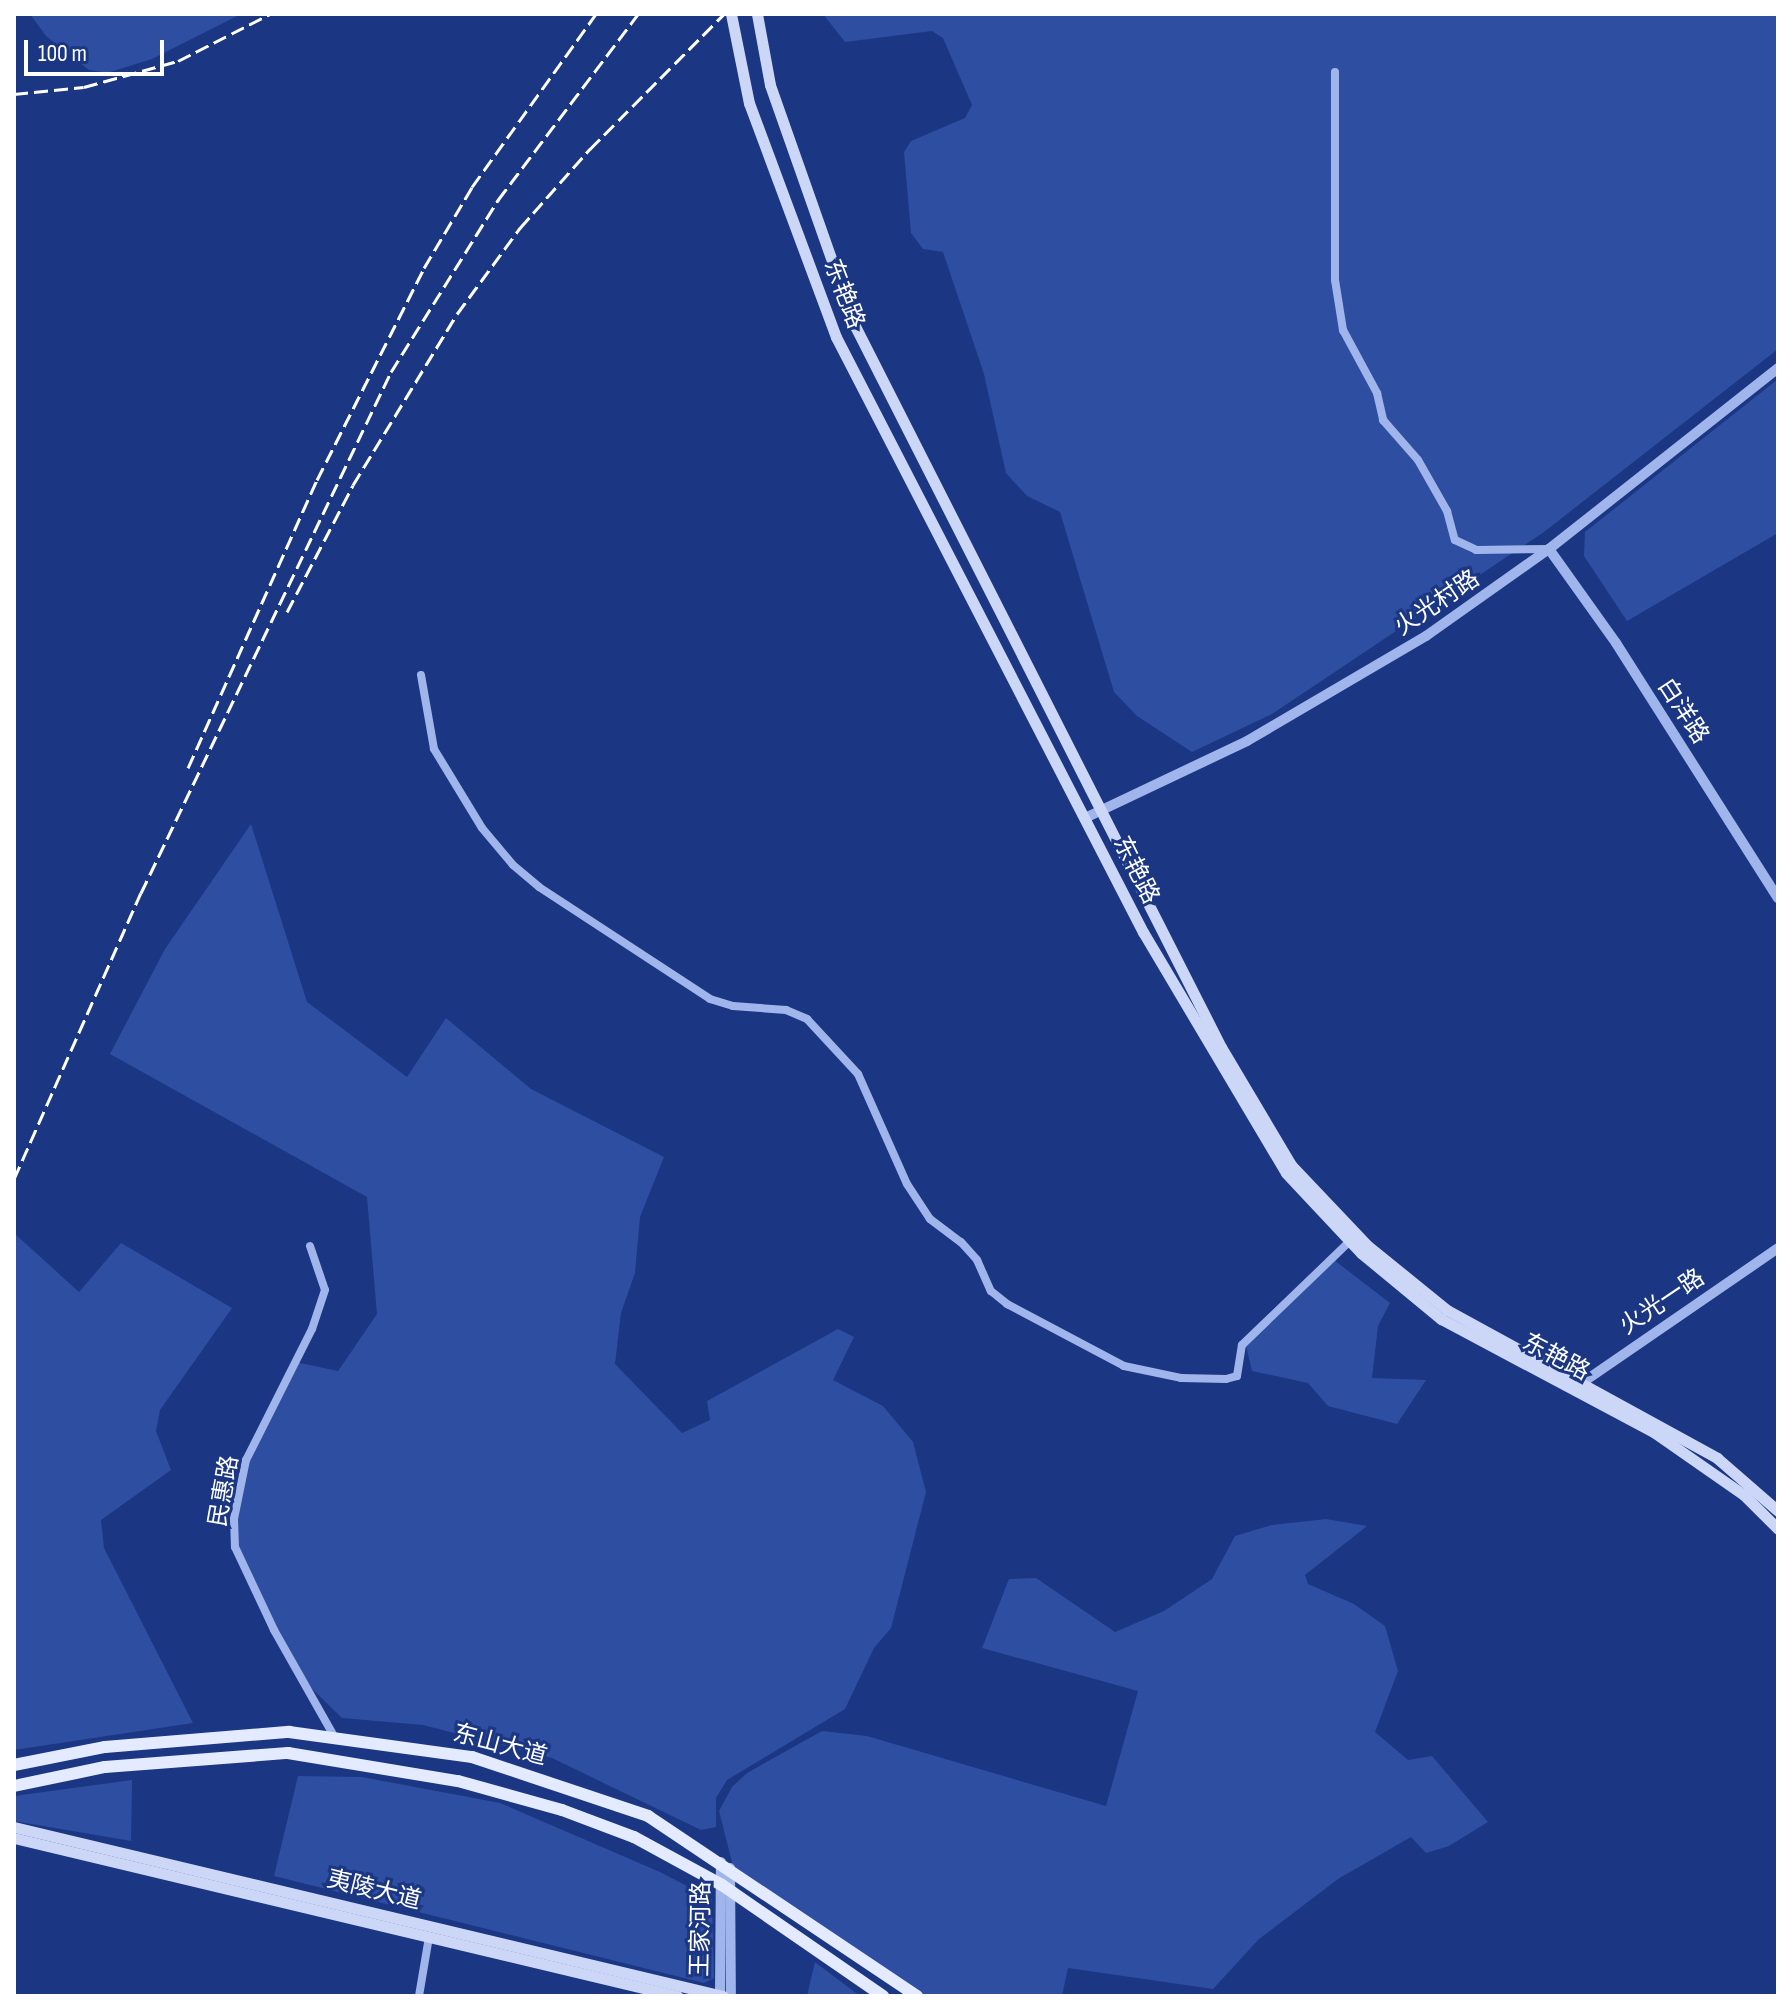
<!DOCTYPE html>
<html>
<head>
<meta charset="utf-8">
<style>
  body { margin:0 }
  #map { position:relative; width:1792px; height:2010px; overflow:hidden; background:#1b3683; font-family:"Sofia Sans Condensed","Noto Sans SC",sans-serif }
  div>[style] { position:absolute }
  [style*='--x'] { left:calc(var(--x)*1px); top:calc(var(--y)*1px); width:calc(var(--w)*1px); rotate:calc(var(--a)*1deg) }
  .green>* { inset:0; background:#2e4ea2 }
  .minor>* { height:8px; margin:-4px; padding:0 4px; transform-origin:4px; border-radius:4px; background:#a0b5eb }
  .tertiary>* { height:10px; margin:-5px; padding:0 5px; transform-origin:5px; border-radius:5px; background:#a0b5eb }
  .secondary>* { height:11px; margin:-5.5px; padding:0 5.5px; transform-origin:5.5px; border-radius:5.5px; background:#ccd7f8 }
  .primary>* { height:12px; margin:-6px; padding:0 6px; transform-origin:6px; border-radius:6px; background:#e4eaff }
  .rail>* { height:3px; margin-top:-1.5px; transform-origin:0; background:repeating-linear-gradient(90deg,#fff 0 14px,transparent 0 20px) }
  span { translate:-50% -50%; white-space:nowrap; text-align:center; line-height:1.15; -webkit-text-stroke:6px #1b3683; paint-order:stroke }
  .street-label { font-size:24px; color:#fff }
  .frame { position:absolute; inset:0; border:16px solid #fff; pointer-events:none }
  .scale { position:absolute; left:24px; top:40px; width:140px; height:36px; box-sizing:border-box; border:4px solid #fff; border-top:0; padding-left:10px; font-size:24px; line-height:28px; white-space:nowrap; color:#fff; -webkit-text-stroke:6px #1b3683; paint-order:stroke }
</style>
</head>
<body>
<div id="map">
  <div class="green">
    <div style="clip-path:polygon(30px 14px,241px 14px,152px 59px,107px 73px,89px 70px,46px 36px)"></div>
    <div style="clip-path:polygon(823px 14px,1778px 14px,1778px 349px,1544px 532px,1272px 714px,1192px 752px,1137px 716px,1114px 692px,1060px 512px,1027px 496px,1006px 473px,984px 374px,943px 252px,923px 249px,911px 233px,904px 152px,911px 141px,965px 118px,972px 105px,943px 38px,932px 31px,845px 42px)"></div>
    <div style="clip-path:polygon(1778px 379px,1778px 533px,1627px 621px,1584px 556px,1585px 532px)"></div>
    <div style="clip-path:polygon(251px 824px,307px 1002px,407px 1077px,446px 1018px,531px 1089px,664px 1157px,640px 1217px,635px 1273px,621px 1313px,615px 1364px,682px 1433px,710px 1420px,707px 1401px,838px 1329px,854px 1337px,833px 1380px,883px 1406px,913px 1442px,926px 1492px,891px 1628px,874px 1648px,845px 1709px,727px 1780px,716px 1798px,716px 1827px,701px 1830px,552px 1758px,423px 1725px,342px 1718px,303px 1680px,235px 1547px,234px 1519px,246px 1460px,295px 1362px,338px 1371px,377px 1314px,367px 1197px,110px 1054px,165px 949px)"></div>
    <div style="clip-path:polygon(14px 1233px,79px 1292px,121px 1243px,232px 1308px,160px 1410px,156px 1431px,171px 1470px,101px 1520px,104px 1548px,193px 1723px,14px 1750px)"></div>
    <div style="clip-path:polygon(1334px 1260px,1390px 1303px,1378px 1326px,1372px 1378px,1426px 1380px,1397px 1424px,1328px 1406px,1308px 1383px,1252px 1371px,1246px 1346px)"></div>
    <div style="clip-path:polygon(1326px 1519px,1367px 1526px,1305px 1575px,1308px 1584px,1354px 1604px,1385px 1626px,1398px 1671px,1375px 1732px,1408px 1760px,1432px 1756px,1488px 1822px,1449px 1846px,1426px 1853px,1411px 1837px,1338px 1879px,1259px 1939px,1213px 1989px,1068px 1968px,1062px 1996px,924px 1996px,733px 1866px,719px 1811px,732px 1787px,747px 1773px,822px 1731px,867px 1736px,1106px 1806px,1138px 1691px,982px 1648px,1009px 1579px,1036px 1578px,1115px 1632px,1164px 1611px,1212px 1579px,1235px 1536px,1272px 1525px)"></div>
    <div style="clip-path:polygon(298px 1776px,362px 1777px,500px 1803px,660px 1872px,712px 1899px,714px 1978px,704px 1983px,274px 1876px)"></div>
    <div style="clip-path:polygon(132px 1780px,131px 1841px,14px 1821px,14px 1796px)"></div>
    <div style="clip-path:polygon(815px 1962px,856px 1993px,861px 1996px,807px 1996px)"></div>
  </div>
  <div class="minor">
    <div style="--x:1335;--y:72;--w:208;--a:90"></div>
    <div style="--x:1335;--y:280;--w:51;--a:80.9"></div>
    <div style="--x:1343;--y:330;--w:72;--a:61.6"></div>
    <div style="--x:1377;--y:393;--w:28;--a:77"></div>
    <div style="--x:1383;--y:420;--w:53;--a:48.8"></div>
    <div style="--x:1418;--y:460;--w:59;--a:60.4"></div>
    <div style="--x:1447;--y:511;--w:30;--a:75"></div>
    <div style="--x:1455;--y:540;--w:23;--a:25"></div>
    <div style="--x:1476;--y:550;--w:72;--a:-0.8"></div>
    <div style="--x:421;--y:675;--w:75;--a:80"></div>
    <div style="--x:434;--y:749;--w:92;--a:58.7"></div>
    <div style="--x:482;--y:828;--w:48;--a:50"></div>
    <div style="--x:513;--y:865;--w:34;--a:40"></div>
    <div style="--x:539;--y:887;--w:204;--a:33.2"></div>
    <div style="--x:710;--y:999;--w:24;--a:17"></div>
    <div style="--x:733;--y:1006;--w:53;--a:4.3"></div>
    <div style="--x:786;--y:1010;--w:23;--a:23"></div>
    <div style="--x:807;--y:1019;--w:75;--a:47.2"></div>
    <div style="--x:858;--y:1074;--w:120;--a:66"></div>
    <div style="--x:907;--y:1184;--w:42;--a:56.7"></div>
    <div style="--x:930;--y:1219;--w:39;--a:37"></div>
    <div style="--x:961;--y:1242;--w:24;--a:48"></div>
    <div style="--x:977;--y:1260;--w:34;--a:66"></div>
    <div style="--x:991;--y:1291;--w:21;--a:39"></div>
    <div style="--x:1007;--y:1304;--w:132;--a:27.9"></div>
    <div style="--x:1124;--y:1366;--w:58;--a:11.9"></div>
    <div style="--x:1181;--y:1378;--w:45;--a:1.3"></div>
    <div style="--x:1226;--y:1379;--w:11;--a:-15"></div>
    <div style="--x:1237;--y:1376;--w:31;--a:-81"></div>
    <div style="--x:1242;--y:1345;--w:150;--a:-43.9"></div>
    <div style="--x:310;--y:1246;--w:46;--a:71.2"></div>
    <div style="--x:325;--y:1290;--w:41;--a:108.4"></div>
    <div style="--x:312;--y:1329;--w:147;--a:116.7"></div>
    <div style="--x:246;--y:1460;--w:60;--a:101.5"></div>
    <div style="--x:234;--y:1519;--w:28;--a:88"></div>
    <div style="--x:235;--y:1547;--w:92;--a:64.8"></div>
    <div style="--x:274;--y:1630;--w:124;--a:60.5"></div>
    <div style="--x:419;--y:1996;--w:60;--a:-80.4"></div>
  </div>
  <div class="tertiary">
    <div style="--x:1549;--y:549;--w:115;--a:54.5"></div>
    <div style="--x:1616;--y:643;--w:302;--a:57.6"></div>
    <div style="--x:1085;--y:818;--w:179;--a:-25.4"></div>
    <div style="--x:1247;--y:741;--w:208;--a:-30.4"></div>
    <div style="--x:1426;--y:636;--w:151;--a:-35.3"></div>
    <div style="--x:1549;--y:549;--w:292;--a:-38.3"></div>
    <div style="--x:1576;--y:1387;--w:245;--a:-34.5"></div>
    <div style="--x:730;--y:1868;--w:128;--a:89.6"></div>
    <div style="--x:720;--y:1996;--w:134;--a:-89.6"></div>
  </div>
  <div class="secondary">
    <div style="--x:731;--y:14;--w:91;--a:78.6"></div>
    <div style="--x:749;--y:103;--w:250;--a:69.6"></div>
    <div style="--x:836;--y:337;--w:670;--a:62.71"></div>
    <div style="--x:1143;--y:932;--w:280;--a:59.3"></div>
    <div style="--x:1286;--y:1173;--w:110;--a:46.8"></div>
    <div style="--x:1361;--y:1253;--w:104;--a:39.5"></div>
    <div style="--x:1441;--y:1319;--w:242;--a:28"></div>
    <div style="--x:1655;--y:1433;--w:108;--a:34.9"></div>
    <div style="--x:1744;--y:1495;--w:48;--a:45"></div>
    <div style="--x:757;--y:14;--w:72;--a:79.6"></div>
    <div style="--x:770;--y:85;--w:256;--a:70.6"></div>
    <div style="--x:855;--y:326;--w:809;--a:63.09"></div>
    <div style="--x:1221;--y:1047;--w:137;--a:59.3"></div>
    <div style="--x:1291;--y:1165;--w:112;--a:46.5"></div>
    <div style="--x:1368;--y:1246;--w:102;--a:39"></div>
    <div style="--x:1447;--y:1310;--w:308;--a:28.7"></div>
    <div style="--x:1717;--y:1458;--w:81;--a:41"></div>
    <div style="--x:14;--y:1827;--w:729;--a:13.41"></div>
    <div style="--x:14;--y:1838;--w:682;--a:13.4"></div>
  </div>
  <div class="primary">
    <div style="--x:14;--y:1765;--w:93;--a:-11.2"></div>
    <div style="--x:105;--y:1747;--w:185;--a:-4.7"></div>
    <div style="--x:289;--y:1732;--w:185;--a:7.8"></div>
    <div style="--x:472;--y:1757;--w:186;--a:18.5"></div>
    <div style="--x:648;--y:1816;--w:324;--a:33.8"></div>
    <div style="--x:14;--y:1786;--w:93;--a:-11.8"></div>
    <div style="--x:105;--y:1767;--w:184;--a:-4.4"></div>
    <div style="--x:288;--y:1753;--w:172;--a:9.4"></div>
    <div style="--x:458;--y:1781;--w:108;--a:15.6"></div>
    <div style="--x:562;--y:1810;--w:77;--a:20.6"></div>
    <div style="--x:634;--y:1837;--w:100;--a:28.6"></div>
    <div style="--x:722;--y:1885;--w:196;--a:34.6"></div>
  </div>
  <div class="rail">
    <div style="--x:14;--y:94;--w:70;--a:-5.7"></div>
    <div style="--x:84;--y:87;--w:98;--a:-15.5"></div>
    <div style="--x:178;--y:61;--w:103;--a:-27.1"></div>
    <div style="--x:287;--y:612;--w:143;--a:-62.5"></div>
    <div style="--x:353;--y:485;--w:200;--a:-58.7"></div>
    <div style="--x:457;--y:314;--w:107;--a:-53.8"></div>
    <div style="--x:520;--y:228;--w:106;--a:-48.5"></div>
    <div style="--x:590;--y:149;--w:190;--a:-45.2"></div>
    <div style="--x:188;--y:768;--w:316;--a:-65.9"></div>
    <div style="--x:317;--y:480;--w:237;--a:-63.2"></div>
    <div style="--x:424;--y:268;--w:94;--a:-59.3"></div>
    <div style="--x:472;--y:187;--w:213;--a:-54.4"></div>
    <div style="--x:14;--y:1179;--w:313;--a:-66.1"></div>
    <div style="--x:141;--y:893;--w:578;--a:-64.37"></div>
    <div style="--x:391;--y:372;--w:203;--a:-58.1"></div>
    <div style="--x:498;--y:200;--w:233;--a:-53"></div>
  </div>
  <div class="street-label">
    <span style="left:844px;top:294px;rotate:69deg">东艳路</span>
    <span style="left:1437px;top:603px;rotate:-34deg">火光村路</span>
    <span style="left:1683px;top:711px;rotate:57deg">白洋路</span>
    <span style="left:1136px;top:870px;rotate:63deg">东艳路</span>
    <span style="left:1662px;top:1302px;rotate:-34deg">火光一路</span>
    <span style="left:1556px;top:1357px;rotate:28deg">东艳路</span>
    <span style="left:224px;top:1491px;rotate:-80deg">民惠路</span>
    <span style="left:500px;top:1745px;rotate:15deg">东山大道</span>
    <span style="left:374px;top:1890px;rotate:14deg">夷陵大道</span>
    <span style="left:701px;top:1929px;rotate:-89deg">王家河路</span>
  </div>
  <div class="frame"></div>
  <div class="scale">100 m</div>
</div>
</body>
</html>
